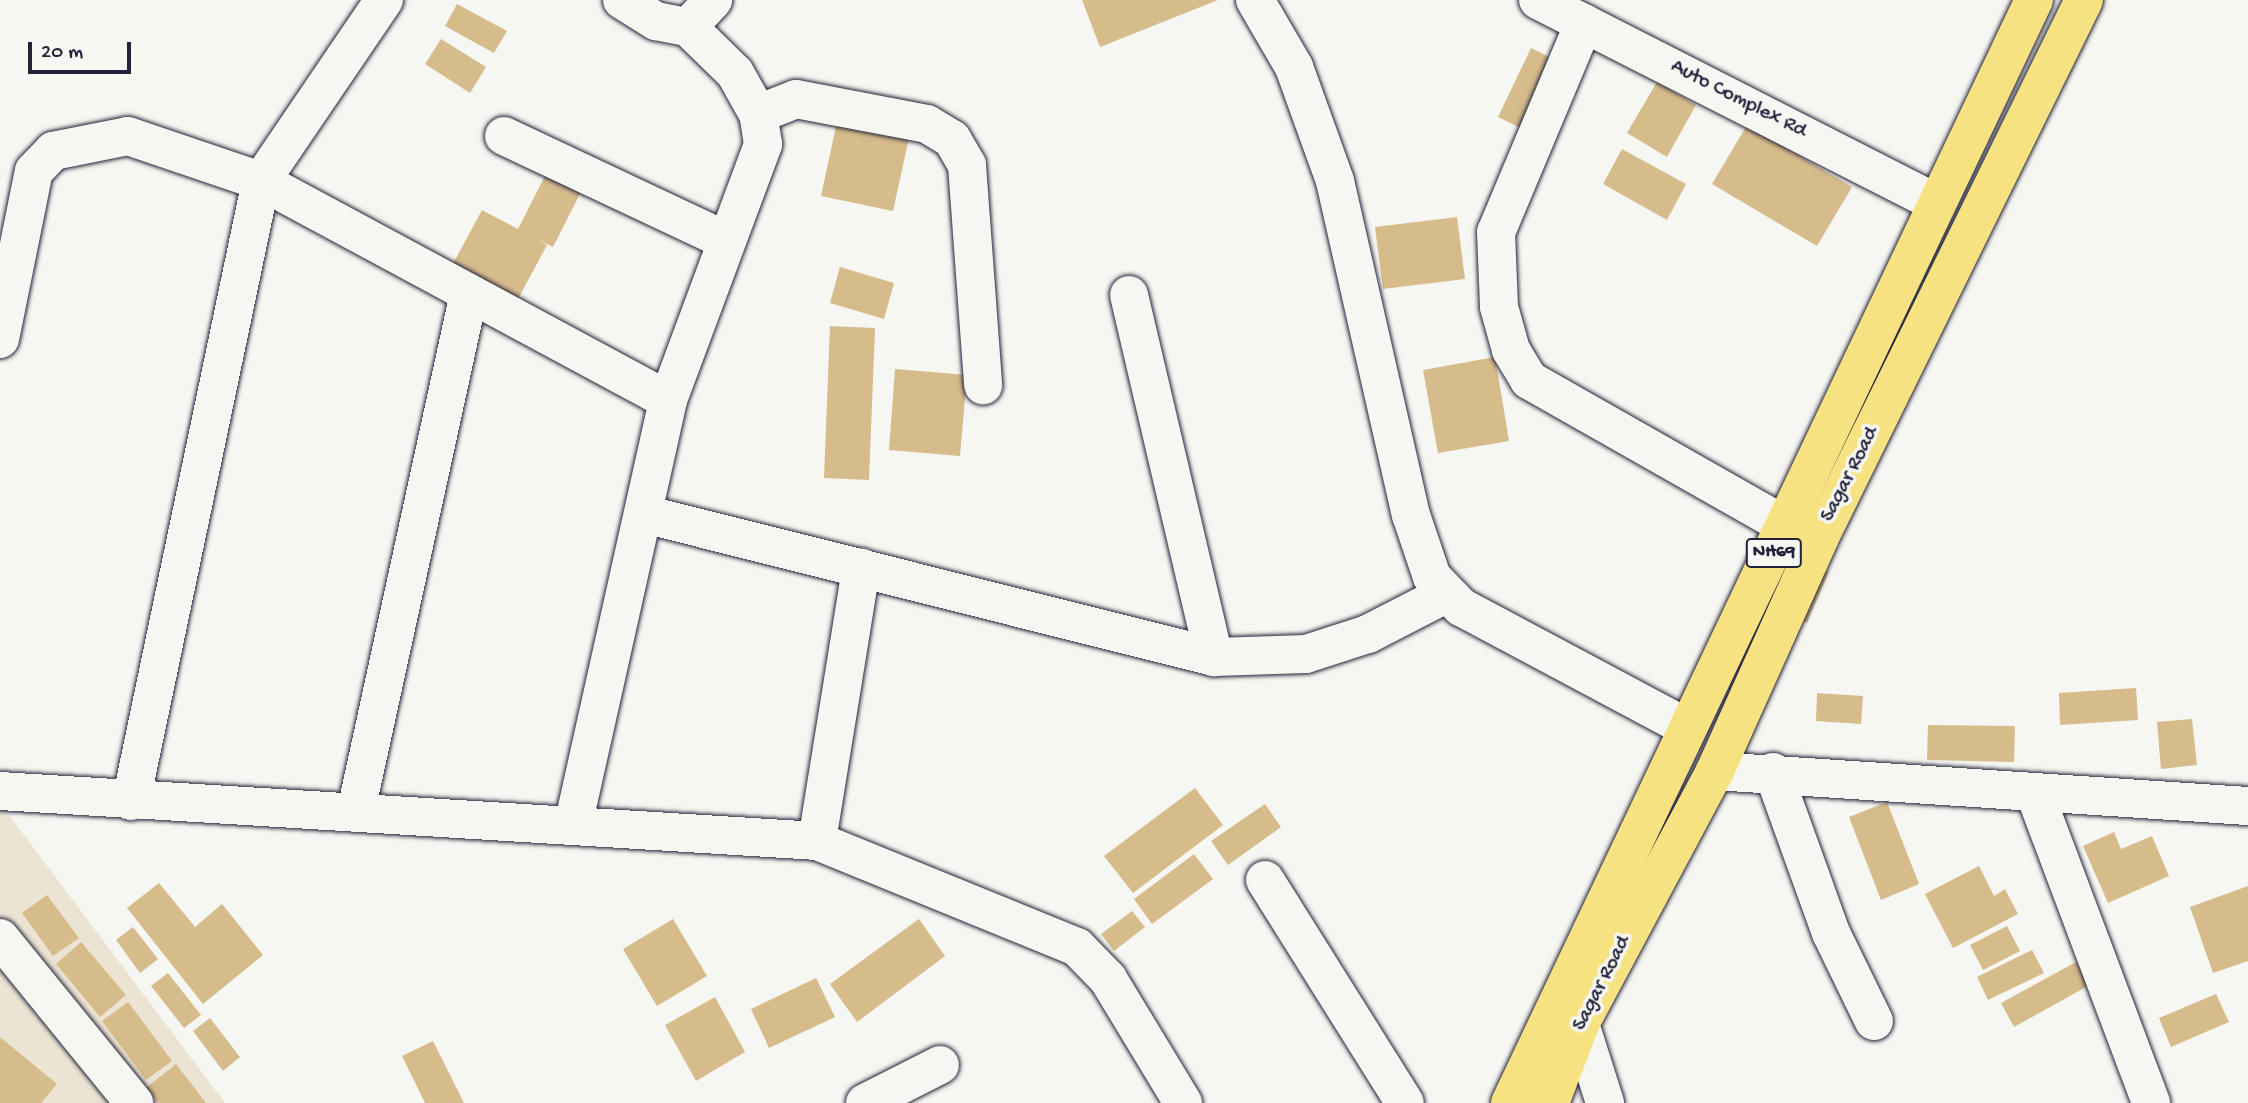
<!DOCTYPE html>
<html>
<head>
<meta charset="utf-8">
<style>
  body { margin:0 }
  #map { position:relative; width:2248px; height:1103px; overflow:hidden; background:#f6f6f2; font-family:"Gochi Hand",sans-serif }
  div>[style] { position:absolute }
  [style*='--x'] { left:calc(var(--x)*1px); top:calc(var(--y)*1px); width:calc(var(--w)*1px); rotate:calc(var(--a)*1deg) }
  .built>* { inset:0; background:#ece4d3 }
  .building>* { inset:0; background:#d6bb8b }
  .roads { filter:drop-shadow(0 0 2px #22223b) drop-shadow(0 0 2px #22223b) }
  .minor>* { height:38px; margin:-19px; padding:0 19px; transform-origin:19px; border-radius:19px; background:#f6f6f2 }
  .highway>* { height:38px; margin:-19px; padding:0 19px; transform-origin:19px; border-radius:19px; background:#f7e281 }
  span { translate:-50% -50%; white-space:nowrap; text-align:center; line-height:1.15; -webkit-text-stroke:7px #f6f6f2; paint-order:stroke }
  .shield-label span { padding:2px 5px; background:#f6f6f2; border:2px solid; border-radius:5px; -webkit-text-stroke-width:0 }
  .shield-label { font-size:19px; color:#22223b; font-weight:700 }
  .street-label { font-size:21px; color:#22223b }
  .scale { position:absolute; left:28px; top:42px; width:103px; height:32px; box-sizing:border-box; border:4px solid #22223b; border-top:0; padding-left:9px; font-size:21px; line-height:24px; white-space:nowrap; color:#22223b; -webkit-text-stroke:5px #f6f6f2; paint-order:stroke }
</style>
</head>
<body>
<div id="map">
  <div class="built">
    <div style="clip-path:polygon(0 803px,225px 1103px,0 1103px)"></div>
  </div>
  <div class="building">
    <div style="clip-path:polygon(1082px 0,1218px 0,1100px 47px)"></div>
    <div style="clip-path:polygon(457px 4px,507px 31px,494px 53px,445px 26px)"></div>
    <div style="clip-path:polygon(441px 39px,486px 67px,470px 93px,425px 64px)"></div>
    <div style="clip-path:polygon(1531px 48px,1563px 64px,1531px 133px,1498px 117px)"></div>
    <div style="clip-path:polygon(1657px 82px,1696px 105px,1667px 157px,1627px 133px)"></div>
    <div style="clip-path:polygon(838px 117px,910px 133px,893px 211px,821px 196px)"></div>
    <div style="clip-path:polygon(1747px 125px,1852px 187px,1817px 246px,1712px 184px)"></div>
    <div style="clip-path:polygon(1622px 149px,1686px 184px,1667px 220px,1603px 184px)"></div>
    <div style="clip-path:polygon(552px 162px,587px 180px,553px 247px,537px 239px,547px 245px,513px 308px,448px 273px,482px 210px,518px 229px)"></div>
    <div style="clip-path:polygon(1457px 217px,1465px 279px,1383px 289px,1375px 227px)"></div>
    <div style="clip-path:polygon(840px 267px,894px 283px,884px 319px,830px 303px)"></div>
    <div style="clip-path:polygon(830px 326px,875px 328px,869px 480px,824px 478px)"></div>
    <div style="clip-path:polygon(1495px 357px,1509px 441px,1438px 453px,1423px 370px)"></div>
    <div style="clip-path:polygon(895px 369px,967px 375px,960px 456px,889px 450px)"></div>
    <div style="clip-path:polygon(1815px 566px,1829px 572px,1807px 623px,1793px 616px)"></div>
    <div style="clip-path:polygon(2136px 688px,2138px 720px,2060px 725px,2059px 693px)"></div>
    <div style="clip-path:polygon(1817px 693px,1863px 696px,1861px 724px,1816px 721px)"></div>
    <div style="clip-path:polygon(2192px 719px,2197px 765px,2161px 769px,2157px 722px)"></div>
    <div style="clip-path:polygon(1928px 725px,2015px 726px,2014px 762px,1927px 760px)"></div>
    <div style="clip-path:polygon(1195px 788px,1223px 825px,1133px 893px,1104px 856px)"></div>
    <div style="clip-path:polygon(1887px 802px,1919px 884px,1881px 900px,1849px 817px)"></div>
    <div style="clip-path:polygon(1265px 804px,1281px 827px,1228px 865px,1211px 841px)"></div>
    <div style="clip-path:polygon(2114px 832px,2121px 849px,2152px 836px,2169px 876px,2108px 903px,2083px 846px)"></div>
    <div style="clip-path:polygon(1194px 854px,1213px 879px,1152px 924px,1134px 899px)"></div>
    <div style="clip-path:polygon(1979px 866px,1994px 896px,2005px 889px,2018px 914px,1953px 948px,1925px 894px)"></div>
    <div style="clip-path:polygon(159px 883px,195px 927px,222px 904px,263px 955px,203px 1004px,127px 908px)"></div>
    <div style="clip-path:polygon(2248px 886px,2248px 961px,2213px 973px,2190px 907px)"></div>
    <div style="clip-path:polygon(47px 895px,79px 938px,53px 956px,22px 913px)"></div>
    <div style="clip-path:polygon(1132px 911px,1145px 927px,1114px 951px,1101px 934px)"></div>
    <div style="clip-path:polygon(673px 919px,707px 976px,657px 1006px,623px 949px)"></div>
    <div style="clip-path:polygon(919px 919px,945px 956px,857px 1022px,830px 984px)"></div>
    <div style="clip-path:polygon(2007px 926px,2020px 951px,1983px 970px,1970px 945px)"></div>
    <div style="clip-path:polygon(133px 927px,158px 959px,140px 973px,116px 940px)"></div>
    <div style="clip-path:polygon(81px 942px,126px 995px,100px 1017px,56px 964px)"></div>
    <div style="clip-path:polygon(2032px 950px,2044px 973px,1988px 1000px,1977px 977px)"></div>
    <div style="clip-path:polygon(2076px 962px,2088px 986px,2014px 1027px,2001px 1003px)"></div>
    <div style="clip-path:polygon(168px 973px,201px 1015px,184px 1028px,151px 986px)"></div>
    <div style="clip-path:polygon(816px 978px,835px 1017px,769px 1048px,751px 1009px)"></div>
    <div style="clip-path:polygon(2216px 994px,2229px 1022px,2171px 1047px,2159px 1018px)"></div>
    <div style="clip-path:polygon(715px 997px,745px 1052px,696px 1081px,665px 1025px)"></div>
    <div style="clip-path:polygon(128px 1002px,172px 1061px,146px 1080px,102px 1021px)"></div>
    <div style="clip-path:polygon(210px 1018px,240px 1057px,223px 1071px,193px 1031px)"></div>
    <div style="clip-path:polygon(0 1037px,57px 1084px,41px 1103px,0 1103px)"></div>
    <div style="clip-path:polygon(433px 1041px,464px 1103px,425px 1103px,402px 1056px)"></div>
    <div style="clip-path:polygon(176px 1064px,206px 1103px,158px 1103px,146px 1088px)"></div>
  </div>
  <div class="roads">
    <div class="minor">
      <div style="--x:622;--y:0;--w:40;--a:32"></div>
      <div style="--x:656;--y:21;--w:33;--a:11"></div>
      <div style="--x:688;--y:27;--w:37;--a:-47"></div>
      <div style="--x:1255;--y:0;--w:78;--a:59.8"></div>
      <div style="--x:1294;--y:67;--w:121;--a:70.2"></div>
      <div style="--x:1335;--y:181;--w:343;--a:77.2"></div>
      <div style="--x:1411;--y:515;--w:65;--a:71.3"></div>
      <div style="--x:1432;--y:577;--w:42;--a:46"></div>
      <div style="--x:1461;--y:607;--w:255;--a:28.1"></div>
      <div style="--x:1538;--y:0;--w:447;--a:27"></div>
      <div style="--x:1584;--y:23;--w:227;--a:112.8"></div>
      <div style="--x:1496;--y:232;--w:75;--a:87.7"></div>
      <div style="--x:1499;--y:307;--w:45;--a:74.4"></div>
      <div style="--x:1511;--y:350;--w:35;--a:59"></div>
      <div style="--x:1529;--y:380;--w:298;--a:29.6"></div>
      <div style="--x:758;--y:114;--w:41;--a:-21.5"></div>
      <div style="--x:796;--y:99;--w:133;--a:10.8"></div>
      <div style="--x:927;--y:124;--w:29;--a:31"></div>
      <div style="--x:952;--y:139;--w:30;--a:60"></div>
      <div style="--x:967;--y:165;--w:221;--a:85.8"></div>
      <div style="--x:504;--y:136;--w:246;--a:25.2"></div>
      <div style="--x:1129;--y:295;--w:372;--a:76.8"></div>
      <div style="--x:0;--y:339;--w:171;--a:-78.6"></div>
      <div style="--x:34;--y:171;--w:28;--a:-46"></div>
      <div style="--x:53;--y:151;--w:76;--a:-11.3"></div>
      <div style="--x:128;--y:136;--w:140;--a:18.7"></div>
      <div style="--x:261;--y:181;--w:462;--a:28.3"></div>
      <div style="--x:644;--y:514;--w:588;--a:14.08"></div>
      <div style="--x:1214;--y:657;--w:92;--a:-1.9"></div>
      <div style="--x:1306;--y:654;--w:65;--a:-17.9"></div>
      <div style="--x:1368;--y:634;--w:85;--a:-27.2"></div>
      <div style="--x:1715;--y:771;--w:534;--a:3.76"></div>
      <div style="--x:1773;--y:772;--w:171;--a:70.2"></div>
      <div style="--x:1831;--y:933;--w:98;--a:64"></div>
      <div style="--x:0;--y:791;--w:819;--a:3.5"></div>
      <div style="--x:817;--y:841;--w:281;--a:22.2"></div>
      <div style="--x:1077;--y:947;--w:45;--a:45.9"></div>
      <div style="--x:1108;--y:979;--w:145;--a:58.8"></div>
      <div style="--x:2035;--y:794;--w:330;--a:69.4"></div>
      <div style="--x:131;--y:801;--w:633;--a:-78.16"></div>
      <div style="--x:261;--y:181;--w:219;--a:-55.8"></div>
      <div style="--x:356;--y:811;--w:530;--a:-77.69"></div>
      <div style="--x:574;--y:821;--w:431;--a:-77.4"></div>
      <div style="--x:668;--y:400;--w:273;--a:-69.6"></div>
      <div style="--x:763;--y:144;--w:30;--a:-99"></div>
      <div style="--x:758;--y:114;--w:47;--a:-119.3"></div>
      <div style="--x:735;--y:73;--w:66;--a:-135.6"></div>
      <div style="--x:817;--y:841;--w:277;--a:-80.8"></div>
      <div style="--x:1265;--y:880;--w:263;--a:57.9"></div>
      <div style="--x:0;--y:938;--w:213;--a:50.9"></div>
      <div style="--x:1580;--y:1024;--w:83;--a:72.4"></div>
      <div style="--x:865;--y:1103;--w:84;--a:-26.9"></div>
    </div>
    <div class="highway">
      <div style="--x:1510;--y:1103;--w:1221;--a:-64.59"></div>
      <div style="--x:1550;--y:1103;--w:85;--a:-69.2"></div>
      <div style="--x:1580;--y:1024;--w:287;--a:-61.9"></div>
      <div style="--x:1715;--y:771;--w:256;--a:-65.8"></div>
      <div style="--x:1820;--y:537;--w:598;--a:-63.82"></div>
    </div>
  </div>
  <div class="shield-label">
    <span style="left:1774px;top:553px">NH69</span>
  </div>
  <div class="street-label">
    <span style="left:1738px;top:100px;rotate:27deg">Auto Complex Rd</span>
    <span style="left:1851px;top:475px;rotate:-63deg">Sagar Road</span>
    <span style="left:1603px;top:984px;rotate:-63deg">Sagar Road</span>
  </div>
  <div class="scale">20 m</div>
</div>
</body>
</html>
